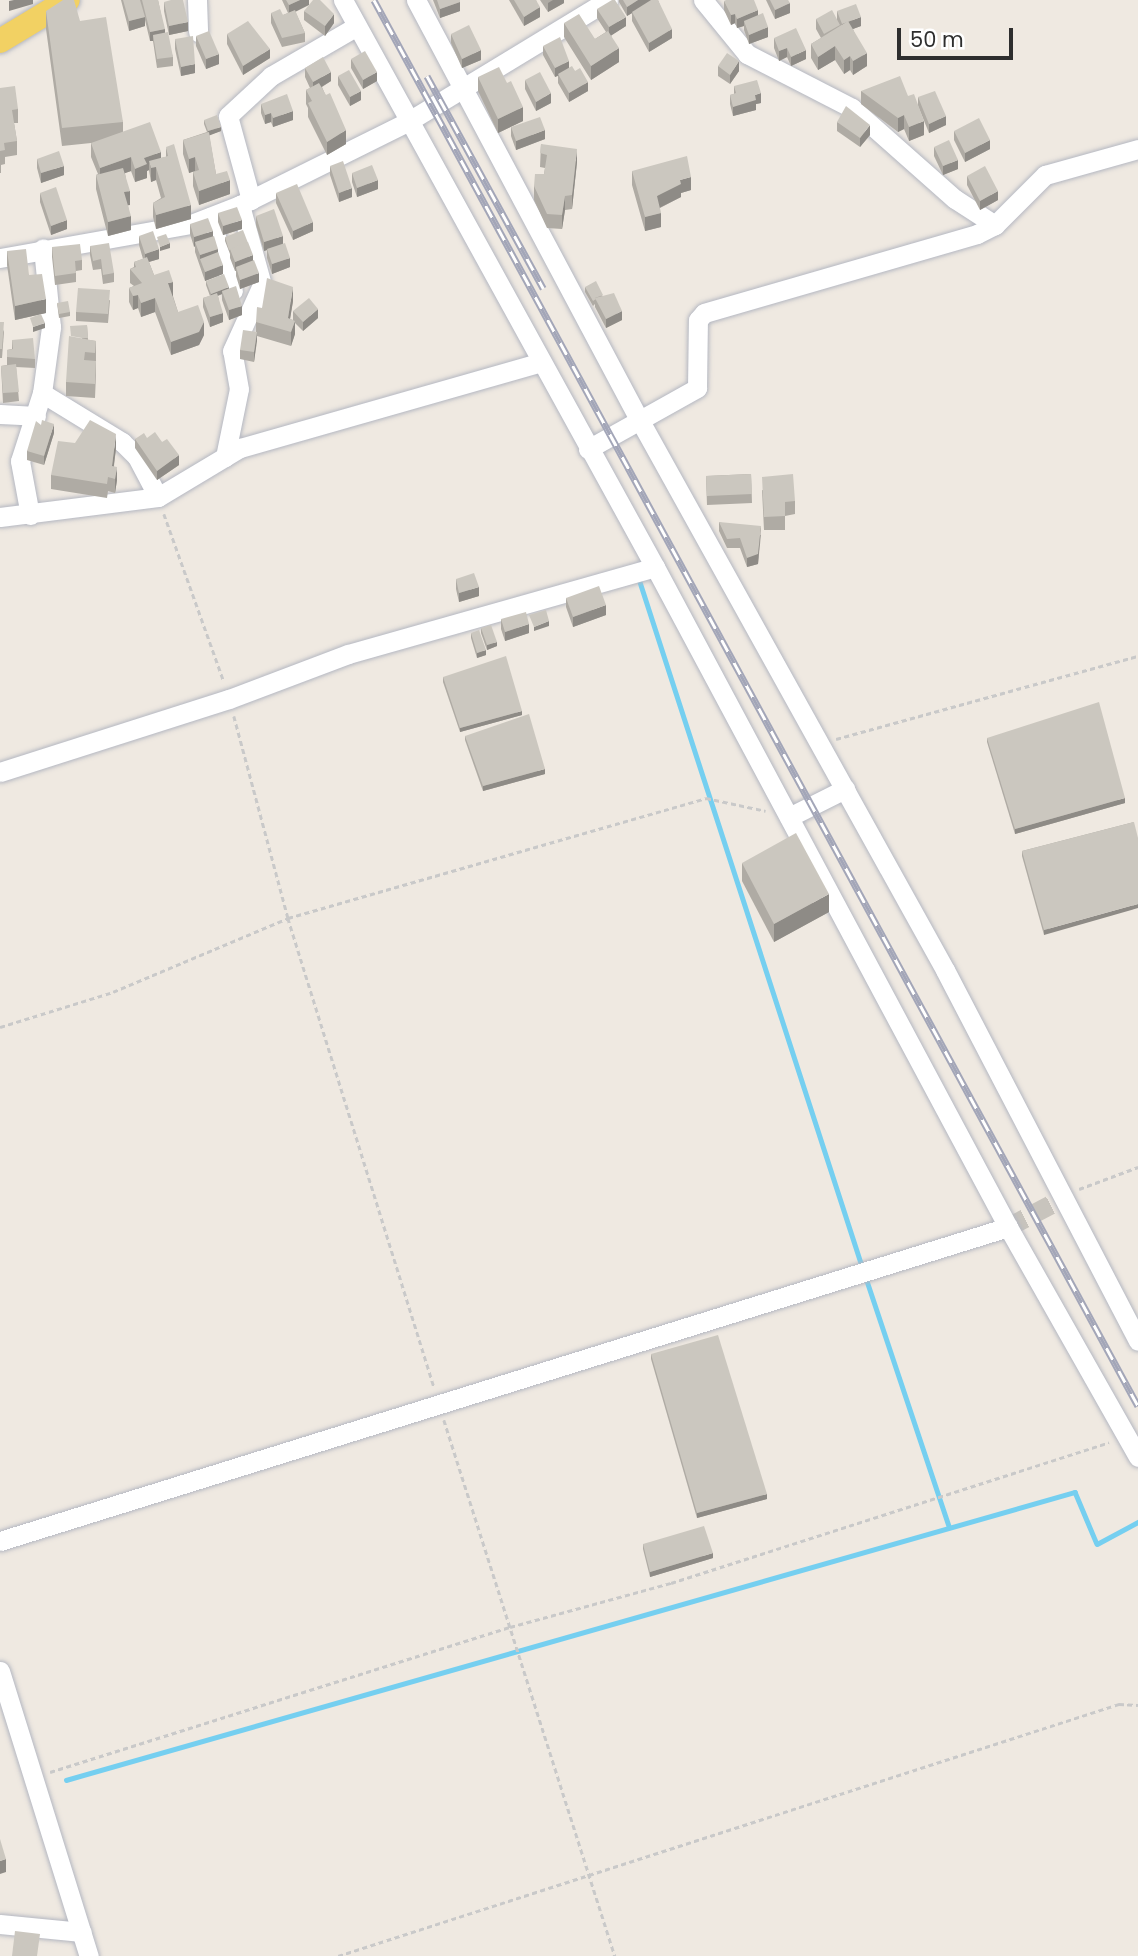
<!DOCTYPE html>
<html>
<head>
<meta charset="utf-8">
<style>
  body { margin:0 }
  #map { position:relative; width:1138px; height:1956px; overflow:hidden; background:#efe9e1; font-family:Poppins,sans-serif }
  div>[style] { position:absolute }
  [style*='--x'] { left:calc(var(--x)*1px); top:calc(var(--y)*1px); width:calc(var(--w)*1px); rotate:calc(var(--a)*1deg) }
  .stream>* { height:4.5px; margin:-2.25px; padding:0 2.25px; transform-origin:2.25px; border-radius:2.25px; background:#75cff0 }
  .minor-tunnel>* { height:19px; margin-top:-9.5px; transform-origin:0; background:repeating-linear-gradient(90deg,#c8c4bd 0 19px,transparent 0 29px) }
  .path>* { height:2.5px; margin-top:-1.25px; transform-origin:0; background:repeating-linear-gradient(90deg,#c9c9c9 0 5px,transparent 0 8.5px) }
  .roads { filter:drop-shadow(0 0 2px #b4b7c1) drop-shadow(0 0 2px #b4b7c1) }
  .minor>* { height:19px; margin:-9.5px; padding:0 9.5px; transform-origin:9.5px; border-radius:9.5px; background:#fff }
  .major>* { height:24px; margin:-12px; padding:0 12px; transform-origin:12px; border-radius:12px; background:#f2d163 }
  .rail>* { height:7px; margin-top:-3.5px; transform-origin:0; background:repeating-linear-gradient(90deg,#fff 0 13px,#a3a6b8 0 26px); box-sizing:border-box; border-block:2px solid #a3a6b8 }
  .wall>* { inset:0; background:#afaba4 }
  .shaded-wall>* { inset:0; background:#8e8b86 }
  .building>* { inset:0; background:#cbc7bf }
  span { translate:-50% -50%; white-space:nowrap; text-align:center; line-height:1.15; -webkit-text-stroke:6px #fff; paint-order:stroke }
  .scale { position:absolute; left:897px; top:28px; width:116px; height:32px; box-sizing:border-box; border:4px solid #2e2e2e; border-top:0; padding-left:9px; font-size:21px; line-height:24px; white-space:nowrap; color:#2e2e2e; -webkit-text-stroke:5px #fff; paint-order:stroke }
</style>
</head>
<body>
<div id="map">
  <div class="stream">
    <div style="--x:639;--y:579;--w:722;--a:72.02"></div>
    <div style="--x:866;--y:1278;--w:262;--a:71.5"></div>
    <div style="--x:66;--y:1780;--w:1049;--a:-15.93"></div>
    <div style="--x:1075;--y:1492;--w:56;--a:67.1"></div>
    <div style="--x:1097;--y:1544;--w:47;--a:-28.2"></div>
  </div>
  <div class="minor-tunnel">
    <div style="--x:1008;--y:1227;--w:60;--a:-27.8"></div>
  </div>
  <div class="path">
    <div style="--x:164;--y:514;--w:178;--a:70.3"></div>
    <div style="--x:234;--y:716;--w:209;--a:75"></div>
    <div style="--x:288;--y:918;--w:491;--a:72.7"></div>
    <div style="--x:836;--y:739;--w:313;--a:-15.4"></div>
    <div style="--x:0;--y:1027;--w:118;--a:-17.2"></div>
    <div style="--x:113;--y:992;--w:190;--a:-22.9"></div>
    <div style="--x:288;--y:918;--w:435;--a:-16"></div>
    <div style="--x:706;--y:798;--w:61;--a:12.2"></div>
    <div style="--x:1079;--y:1189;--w:63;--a:-20.4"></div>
    <div style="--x:444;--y:1420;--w:563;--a:72.31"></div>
    <div style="--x:50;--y:1772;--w:482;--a:-17.5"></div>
    <div style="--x:510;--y:1627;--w:167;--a:-15.3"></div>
    <div style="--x:671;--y:1583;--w:460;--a:-17.8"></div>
    <div style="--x:338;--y:1956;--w:821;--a:-17.88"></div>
    <div style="--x:1119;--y:1704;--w:19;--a:3"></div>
  </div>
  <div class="roads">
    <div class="minor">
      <div style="--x:197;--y:0;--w:32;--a:88"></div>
      <div style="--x:343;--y:0;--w:647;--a:61.18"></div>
      <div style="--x:655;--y:567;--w:748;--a:61.86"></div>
      <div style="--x:1008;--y:1227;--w:264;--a:60.5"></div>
      <div style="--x:416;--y:0;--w:475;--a:62"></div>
      <div style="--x:639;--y:419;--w:630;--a:60.95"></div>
      <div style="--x:945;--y:970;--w:418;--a:62.5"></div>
      <div style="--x:703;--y:0;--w:70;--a:50.8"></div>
      <div style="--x:747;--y:54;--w:118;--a:27.2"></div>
      <div style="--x:852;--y:108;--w:137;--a:41.5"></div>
      <div style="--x:955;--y:199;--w:48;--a:33"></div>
      <div style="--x:251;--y:200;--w:87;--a:-105.3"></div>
      <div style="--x:228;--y:116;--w:59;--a:-42.9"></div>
      <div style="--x:271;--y:76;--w:99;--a:-30.2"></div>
      <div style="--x:210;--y:217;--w:77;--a:72.7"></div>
      <div style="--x:0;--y:258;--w:194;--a:-10.1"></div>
      <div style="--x:191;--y:224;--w:53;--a:-21.2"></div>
      <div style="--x:240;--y:205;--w:189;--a:-26.4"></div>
      <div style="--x:409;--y:121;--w:233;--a:-31.3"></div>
      <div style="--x:42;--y:393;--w:94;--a:31.5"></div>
      <div style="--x:122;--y:442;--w:21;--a:45"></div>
      <div style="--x:137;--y:457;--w:45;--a:62.3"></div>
      <div style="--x:0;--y:414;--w:36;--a:3"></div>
      <div style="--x:588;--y:449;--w:125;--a:-29.2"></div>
      <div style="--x:697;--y:388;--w:68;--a:-89.2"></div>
      <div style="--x:698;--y:320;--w:9;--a:-49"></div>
      <div style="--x:704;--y:313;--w:284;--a:-16.1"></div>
      <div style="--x:977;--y:234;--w:20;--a:-27"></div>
      <div style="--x:995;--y:225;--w:71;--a:-45"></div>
      <div style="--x:1045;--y:175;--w:97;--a:-15.6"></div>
      <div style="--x:225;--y:457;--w:69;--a:-78.4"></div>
      <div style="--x:239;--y:389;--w:39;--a:-100"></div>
      <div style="--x:232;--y:351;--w:72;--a:-65.6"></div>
      <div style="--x:262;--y:285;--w:83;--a:-105.4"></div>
      <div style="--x:30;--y:515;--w:55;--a:-100.5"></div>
      <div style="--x:20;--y:461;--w:71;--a:-72.1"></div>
      <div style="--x:42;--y:393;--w:67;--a:-82.2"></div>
      <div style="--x:51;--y:327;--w:79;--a:-95.8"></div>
      <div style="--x:0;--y:517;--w:159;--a:-7.2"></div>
      <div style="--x:158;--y:497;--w:96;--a:-30.9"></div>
      <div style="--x:240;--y:448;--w:311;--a:-15.9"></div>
      <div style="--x:0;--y:772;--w:240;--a:-17.7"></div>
      <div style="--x:229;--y:699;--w:127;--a:-20.7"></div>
      <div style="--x:348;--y:654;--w:319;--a:-15.8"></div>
      <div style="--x:789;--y:817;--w:63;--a:-26.6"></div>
      <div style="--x:0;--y:1541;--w:1056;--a:-17.3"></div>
      <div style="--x:0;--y:1671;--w:299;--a:72.7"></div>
      <div style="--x:0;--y:1924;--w:82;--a:5.6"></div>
    </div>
    <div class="major">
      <div style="--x:0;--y:41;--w:79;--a:-31.1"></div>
    </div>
  </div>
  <div class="rail">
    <div style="--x:374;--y:0;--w:1600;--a:61.48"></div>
    <div style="--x:427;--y:76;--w:242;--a:61.3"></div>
  </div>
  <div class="wall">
    <div style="clip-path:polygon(121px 0,158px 0,165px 33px,173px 57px,173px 66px,157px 68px,153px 41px,150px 41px,145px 20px,145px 26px,129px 31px)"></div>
    <div style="clip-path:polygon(282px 0,309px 0,295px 11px,305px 33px,305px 42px,282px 47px,271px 23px,271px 13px,283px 15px,288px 13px)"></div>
    <div style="clip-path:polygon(433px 0,460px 0,460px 11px,440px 18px)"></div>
    <div style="clip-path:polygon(509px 0,536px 0,540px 17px,524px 26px)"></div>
    <div style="clip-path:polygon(540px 0,564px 0,564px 3px,548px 12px)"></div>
    <div style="clip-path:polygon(619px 0,658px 0,672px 38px,649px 52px,632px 21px,632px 13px,627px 16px,619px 2px)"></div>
    <div style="clip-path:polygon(766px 0,788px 0,790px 13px,775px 19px)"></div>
    <div style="clip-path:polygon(724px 1px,758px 15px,768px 37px,749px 44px,744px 30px,744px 26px,737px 28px,735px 23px,731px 25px,724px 10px)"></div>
    <div style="clip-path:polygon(164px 2px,188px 31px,169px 35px,164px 11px)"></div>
    <div style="clip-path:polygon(597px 9px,626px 26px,611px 35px,619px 62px,591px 80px,564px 37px,564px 23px,595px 39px,606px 32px,597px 18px)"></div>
    <div style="clip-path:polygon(46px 11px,80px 21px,123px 122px,123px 132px,161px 158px,166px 157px,166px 147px,191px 219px,156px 229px,153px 217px,153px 203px,161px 198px,156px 180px,151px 182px,149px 170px,147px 171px,147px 178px,135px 182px,131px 171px,125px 173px,130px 205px,128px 205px,131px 230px,108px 236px,96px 189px,96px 175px,98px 174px,91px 157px,91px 143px,62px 146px,46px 29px)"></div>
    <div style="clip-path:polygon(304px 11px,334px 23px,325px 36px,304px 20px)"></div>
    <div style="clip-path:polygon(837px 11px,861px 26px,853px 29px,867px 66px,853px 75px,850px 70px,844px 74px,835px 60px,818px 70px,811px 58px,811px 44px,821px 38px,816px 29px,816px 19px,837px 20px)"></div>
    <div style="clip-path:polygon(227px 34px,270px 58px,243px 75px,227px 44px)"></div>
    <div style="clip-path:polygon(451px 34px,481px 60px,462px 68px,451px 43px)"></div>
    <div style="clip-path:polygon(196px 36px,219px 64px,206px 69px,196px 46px)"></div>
    <div style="clip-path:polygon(774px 38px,806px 59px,791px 66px,787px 57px,779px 61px,774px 48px)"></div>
    <div style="clip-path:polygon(175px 39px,195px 73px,181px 76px,175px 49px)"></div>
    <div style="clip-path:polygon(543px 46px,569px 68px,575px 71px,588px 91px,569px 102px,558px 83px,558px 76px,555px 77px,543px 55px)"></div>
    <div style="clip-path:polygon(351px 59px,377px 81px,363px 89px,351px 68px)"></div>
    <div style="clip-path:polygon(718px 66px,739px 71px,730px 84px,718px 76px)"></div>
    <div style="clip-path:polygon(305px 68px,331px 81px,322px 87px,346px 144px,327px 155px,308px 117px,308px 108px,306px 104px,306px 90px,310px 88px,305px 77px)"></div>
    <div style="clip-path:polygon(338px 76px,361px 100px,350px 106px,338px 85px)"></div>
    <div style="clip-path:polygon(478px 77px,507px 83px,523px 121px,498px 133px,478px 91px)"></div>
    <div style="clip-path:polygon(525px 80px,551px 103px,536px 111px,525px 89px)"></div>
    <div style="clip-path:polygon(734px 86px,761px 103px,756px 104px,756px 110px,733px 116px,730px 104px,730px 95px,734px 94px)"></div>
    <div style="clip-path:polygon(0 88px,18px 109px,18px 123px,14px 123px,17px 141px,17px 155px,5px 157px,5px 164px,1px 165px,1px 173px,0 173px)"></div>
    <div style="clip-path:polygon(861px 91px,908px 96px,924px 135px,909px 141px,904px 129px,898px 132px,861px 104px)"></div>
    <div style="clip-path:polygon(918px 97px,946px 125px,929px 133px,918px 106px)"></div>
    <div style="clip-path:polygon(261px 104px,293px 120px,273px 127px,271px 122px,265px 124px,261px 113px)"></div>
    <div style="clip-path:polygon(204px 120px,221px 131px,209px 135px,216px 174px,230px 194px,199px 205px,193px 186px,193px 172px,195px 171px,189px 173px,183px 154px,183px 140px,207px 132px,204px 124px)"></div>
    <div style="clip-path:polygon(837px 122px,870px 135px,860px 147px,837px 131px)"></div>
    <div style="clip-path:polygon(511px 127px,545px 139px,516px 150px,511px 136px)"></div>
    <div style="clip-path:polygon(954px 131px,990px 149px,965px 162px,954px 140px)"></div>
    <div style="clip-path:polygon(541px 144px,577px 162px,572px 209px,565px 210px,562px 229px,547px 228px,534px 200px,534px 186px,544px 174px,545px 168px,540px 167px)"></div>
    <div style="clip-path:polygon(934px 147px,958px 169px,943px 175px,934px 156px)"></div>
    <div style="clip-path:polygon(37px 159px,64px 175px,41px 183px,37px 168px)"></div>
    <div style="clip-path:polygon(330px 166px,352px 197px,339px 202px,330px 175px)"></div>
    <div style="clip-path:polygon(632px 171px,691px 190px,681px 193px,681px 197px,660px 208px,661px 227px,645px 231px,632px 185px)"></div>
    <div style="clip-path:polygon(352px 173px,378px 189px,357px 197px,352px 182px)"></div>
    <div style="clip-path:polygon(967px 176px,998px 200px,980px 210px,967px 185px)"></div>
    <div style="clip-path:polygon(40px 193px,67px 229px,51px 235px,40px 202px)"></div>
    <div style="clip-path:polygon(276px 193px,313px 231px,293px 240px,276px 203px)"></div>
    <div style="clip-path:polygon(218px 213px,242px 229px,223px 235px,218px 222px)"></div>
    <div style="clip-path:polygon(256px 216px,283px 244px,290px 267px,272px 274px,267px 258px,267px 250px,264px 251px,256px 225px)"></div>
    <div style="clip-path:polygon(190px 224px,213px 236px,218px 252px,223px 274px,205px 281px,195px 252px,195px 246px,194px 247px,190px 234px)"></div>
    <div style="clip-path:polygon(139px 236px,159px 259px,149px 262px,154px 275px,173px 296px,178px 312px,204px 335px,199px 345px,171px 355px,155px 312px,141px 317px,138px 308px,133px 310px,129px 302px,129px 288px,134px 286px,130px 283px,130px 269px,134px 267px,134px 262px,143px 259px,139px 245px)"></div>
    <div style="clip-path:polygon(225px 237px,253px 260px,259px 282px,240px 289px,236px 276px,236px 271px,235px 271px,230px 258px,230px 254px,225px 241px)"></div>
    <div style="clip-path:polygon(90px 246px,114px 273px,114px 282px,103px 284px,101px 269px,93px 270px,90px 255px)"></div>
    <div style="clip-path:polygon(52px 247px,82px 260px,82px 270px,76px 271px,76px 282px,55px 285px,52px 257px)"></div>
    <div style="clip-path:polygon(7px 251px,29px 275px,46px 313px,15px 320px,7px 265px)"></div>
    <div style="clip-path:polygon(206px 281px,229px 289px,242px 315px,229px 320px,222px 300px,222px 294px,218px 296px,223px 322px,210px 327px,203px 307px,203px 298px,210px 296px,206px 285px)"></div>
    <div style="clip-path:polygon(585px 287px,603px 296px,622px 320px,606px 328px,595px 307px,595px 304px,593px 306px,585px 292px)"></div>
    <div style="clip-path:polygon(110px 300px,108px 323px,76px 321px,76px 312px)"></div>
    <div style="clip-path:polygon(293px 301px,290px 319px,293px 320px,293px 311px,318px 318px,303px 331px,295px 323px,295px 334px,291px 346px,257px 336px,254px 362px,240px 359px,240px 350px,256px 332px,256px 322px,262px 308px)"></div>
    <div style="clip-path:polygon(57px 303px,70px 312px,70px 316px,59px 318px)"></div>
    <div style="clip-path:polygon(0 322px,4px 332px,2px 358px,0 358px)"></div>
    <div style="clip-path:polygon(87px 325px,88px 340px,96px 341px,96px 375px,95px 398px,66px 396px,66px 382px)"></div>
    <div style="clip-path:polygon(12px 340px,35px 359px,35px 368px,16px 367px,19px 401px,3px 403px,1px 366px,7px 365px,7px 350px,12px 349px)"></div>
    <div style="clip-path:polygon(54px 433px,44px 465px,27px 460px,27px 451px)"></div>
    <div style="clip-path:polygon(147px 438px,162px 442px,179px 465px,157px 480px,135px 448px,135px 439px)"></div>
    <div style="clip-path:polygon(116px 448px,114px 466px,117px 480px,115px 493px,108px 491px,107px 498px,51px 489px,51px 475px)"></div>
    <div style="clip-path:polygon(751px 474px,752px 503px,707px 505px,706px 476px)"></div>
    <div style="clip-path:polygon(762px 490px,795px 501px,795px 514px,785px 516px,785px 530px,764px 530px)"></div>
    <div style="clip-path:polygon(719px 522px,761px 535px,758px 564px,747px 567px,740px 548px,727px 548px,719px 531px)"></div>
    <div style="clip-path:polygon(456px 579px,479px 596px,459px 602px,456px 589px)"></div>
    <div style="clip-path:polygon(566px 598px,606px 615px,573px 627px,566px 607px)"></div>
    <div style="clip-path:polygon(501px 619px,529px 633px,505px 641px,501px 629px)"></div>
    <div style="clip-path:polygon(481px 628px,497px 646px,487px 650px,481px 633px)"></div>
    <div style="clip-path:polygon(471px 633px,486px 655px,477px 658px,471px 638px)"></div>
    <div style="clip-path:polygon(443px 677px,522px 715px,460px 732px,443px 682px)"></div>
    <div style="clip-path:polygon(465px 736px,545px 774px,483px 791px,465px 740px)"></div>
    <div style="clip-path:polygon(987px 738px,1125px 803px,1015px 834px,987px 742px)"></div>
    <div style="clip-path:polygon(1134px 822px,1044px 935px,1022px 856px,1022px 851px)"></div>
    <div style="clip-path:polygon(742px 863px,829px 912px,774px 942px,742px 881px)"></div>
    <div style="clip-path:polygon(651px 1354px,767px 1499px,697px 1518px,651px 1359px)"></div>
    <div style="clip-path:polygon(643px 1544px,713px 1558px,650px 1577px,643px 1549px)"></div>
  </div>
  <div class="shaded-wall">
    <div style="clip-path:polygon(14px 0,33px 0,33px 4px,9px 11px,9px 1px)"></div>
    <div style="clip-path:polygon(300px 0,309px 0,309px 5px,289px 15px,289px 5px)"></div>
    <div style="clip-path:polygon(553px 0,564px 0,564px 3px,548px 12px,548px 3px)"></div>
    <div style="clip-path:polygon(638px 0,654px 0,627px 16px,627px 7px)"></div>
    <div style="clip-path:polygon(460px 2px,460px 11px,440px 18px,440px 9px)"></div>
    <div style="clip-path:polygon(790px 3px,790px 13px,775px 19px,775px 10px)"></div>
    <div style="clip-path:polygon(540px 7px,540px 17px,524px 26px,524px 17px)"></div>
    <div style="clip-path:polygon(758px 10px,758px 19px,744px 21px,744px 26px,737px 28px,737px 19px)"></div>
    <div style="clip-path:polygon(334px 14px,334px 23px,325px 36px,325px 26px)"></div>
    <div style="clip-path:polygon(735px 14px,735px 23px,731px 25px,731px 15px)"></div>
    <div style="clip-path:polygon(145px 17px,145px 26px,129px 31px,129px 21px)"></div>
    <div style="clip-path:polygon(626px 17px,626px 26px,609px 37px,609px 27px)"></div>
    <div style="clip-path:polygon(861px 17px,861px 26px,842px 33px,842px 24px)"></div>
    <div style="clip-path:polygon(188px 22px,188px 31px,169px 35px,169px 26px)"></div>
    <div style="clip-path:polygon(768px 27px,768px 37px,749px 44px,749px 35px)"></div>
    <div style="clip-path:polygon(165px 29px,165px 38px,153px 35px,153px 41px,150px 41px,150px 32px)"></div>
    <div style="clip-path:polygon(672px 29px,672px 38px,649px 52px,649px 43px)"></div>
    <div style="clip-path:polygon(835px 46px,835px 60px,818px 70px,818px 57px)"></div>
    <div style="clip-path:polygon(619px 48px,619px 62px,591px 80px,591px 66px)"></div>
    <div style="clip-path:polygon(787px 48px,787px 57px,779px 61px,779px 51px)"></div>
    <div style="clip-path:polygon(270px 49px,270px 58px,243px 75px,243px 66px)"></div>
    <div style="clip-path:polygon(481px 50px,481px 60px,462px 68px,462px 59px)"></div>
    <div style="clip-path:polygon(806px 50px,806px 59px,791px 66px,791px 57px)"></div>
    <div style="clip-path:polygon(867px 53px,867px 66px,853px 75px,853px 61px)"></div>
    <div style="clip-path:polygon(219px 54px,219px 64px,206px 69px,206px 59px)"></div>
    <div style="clip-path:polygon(850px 56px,850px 70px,844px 74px,844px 60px)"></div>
    <div style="clip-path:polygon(569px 61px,569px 70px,555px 77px,555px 68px)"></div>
    <div style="clip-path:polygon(739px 61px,739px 71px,730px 84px,730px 75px)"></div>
    <div style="clip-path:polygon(195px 64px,195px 73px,181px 76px,181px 67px)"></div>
    <div style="clip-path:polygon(331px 72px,331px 81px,313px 92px,313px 82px)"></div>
    <div style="clip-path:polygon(377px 72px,377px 81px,363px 89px,363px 80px)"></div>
    <div style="clip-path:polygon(588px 82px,588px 91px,569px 102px,569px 93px)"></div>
    <div style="clip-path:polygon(361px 91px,361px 100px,350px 106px,350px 97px)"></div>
    <div style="clip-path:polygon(551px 93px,551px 103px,536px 111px,536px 102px)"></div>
    <div style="clip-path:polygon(761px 93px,761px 103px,756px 104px,756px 110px,733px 116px,733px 107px,755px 95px)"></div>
    <div style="clip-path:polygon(523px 107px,523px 121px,498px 133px,498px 119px)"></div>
    <div style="clip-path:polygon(293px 111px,293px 120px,273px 127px,273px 118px)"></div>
    <div style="clip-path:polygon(271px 113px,271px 122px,265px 124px,265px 115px)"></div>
    <div style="clip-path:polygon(904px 115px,904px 129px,898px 132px,898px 118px)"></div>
    <div style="clip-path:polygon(946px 116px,946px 125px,929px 133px,929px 124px)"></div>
    <div style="clip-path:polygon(924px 121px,924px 135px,909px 141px,909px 127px)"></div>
    <div style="clip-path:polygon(870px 125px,870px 135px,860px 147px,860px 138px)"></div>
    <div style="clip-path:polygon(221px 127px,221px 131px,208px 136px,208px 131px)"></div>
    <div style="clip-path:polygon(346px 130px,346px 144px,327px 155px,327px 142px)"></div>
    <div style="clip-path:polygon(545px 130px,545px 139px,516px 150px,516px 141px)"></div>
    <div style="clip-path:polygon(990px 140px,990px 149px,965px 162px,965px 153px)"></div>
    <div style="clip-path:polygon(577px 149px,577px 162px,572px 209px,572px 195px)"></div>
    <div style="clip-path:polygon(161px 152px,161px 166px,156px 167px,156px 180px,151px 182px,151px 168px,149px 161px,149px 170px,147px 171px,147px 178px,135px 182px,135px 169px,144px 158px)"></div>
    <div style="clip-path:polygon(131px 157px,131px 171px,100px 182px,100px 168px)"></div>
    <div style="clip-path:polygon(195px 157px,195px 171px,189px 173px,189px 159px)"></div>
    <div style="clip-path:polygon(958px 160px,958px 169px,943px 175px,943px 166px)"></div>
    <div style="clip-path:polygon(64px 166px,64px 175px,41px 183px,41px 173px)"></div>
    <div style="clip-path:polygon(691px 177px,691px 190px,681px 193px,681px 197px,657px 209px,657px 196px,680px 180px)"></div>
    <div style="clip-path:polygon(230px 180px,230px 194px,199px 205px,199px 191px)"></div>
    <div style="clip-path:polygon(378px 180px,378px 189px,357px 197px,357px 188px)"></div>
    <div style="clip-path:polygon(352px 188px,352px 197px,339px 202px,339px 193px)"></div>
    <div style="clip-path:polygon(130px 191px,130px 205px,124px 206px,124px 192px)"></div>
    <div style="clip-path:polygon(998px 191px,998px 200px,980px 210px,980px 201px)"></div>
    <div style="clip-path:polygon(565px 196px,565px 210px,562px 229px,562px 215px)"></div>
    <div style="clip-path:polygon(191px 205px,191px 219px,156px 229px,156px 215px)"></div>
    <div style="clip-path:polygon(661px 213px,661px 227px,645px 231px,645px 217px)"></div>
    <div style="clip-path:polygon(131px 216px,131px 230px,108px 236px,108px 222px)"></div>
    <div style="clip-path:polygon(67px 220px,67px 229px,51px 235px,51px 226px)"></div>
    <div style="clip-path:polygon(242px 220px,242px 229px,223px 235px,223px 226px)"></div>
    <div style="clip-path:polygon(313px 222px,313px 231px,293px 240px,293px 231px)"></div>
    <div style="clip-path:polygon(213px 231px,213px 240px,195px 242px,195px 246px,194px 247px,194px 237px)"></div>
    <div style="clip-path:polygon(283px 236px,283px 245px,264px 251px,264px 242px)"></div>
    <div style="clip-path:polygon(170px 243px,170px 248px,160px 251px,160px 247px)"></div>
    <div style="clip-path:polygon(159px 249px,159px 259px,145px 263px,145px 254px)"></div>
    <div style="clip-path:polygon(218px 249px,218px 258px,200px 259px,200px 265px,200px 255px)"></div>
    <div style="clip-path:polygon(253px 255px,253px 265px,236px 267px,235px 271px,235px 262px)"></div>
    <div style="clip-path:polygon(290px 258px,290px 267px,272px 274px,272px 264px)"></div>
    <div style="clip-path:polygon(223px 265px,223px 274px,205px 281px,205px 272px)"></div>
    <div style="clip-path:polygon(259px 273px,259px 282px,240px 289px,240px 280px)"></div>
    <div style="clip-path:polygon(173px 282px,173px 296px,168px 297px,168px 283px)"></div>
    <div style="clip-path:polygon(229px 287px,229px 292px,222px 291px,222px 294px,211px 298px,211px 294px)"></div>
    <div style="clip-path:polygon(293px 287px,293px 301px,288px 331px,288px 318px)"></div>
    <div style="clip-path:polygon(138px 295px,138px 308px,133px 310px,133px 296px)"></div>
    <div style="clip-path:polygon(155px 298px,155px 312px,141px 317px,141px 303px)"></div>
    <div style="clip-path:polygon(46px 299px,46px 313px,15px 320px,15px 306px)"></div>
    <div style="clip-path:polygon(242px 306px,242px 315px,229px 320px,229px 310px)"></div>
    <div style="clip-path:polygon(318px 309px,318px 318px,303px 331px,303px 322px)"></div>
    <div style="clip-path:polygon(622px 311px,622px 320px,606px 328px,606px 319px)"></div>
    <div style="clip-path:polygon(223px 313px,223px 322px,210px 327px,210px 317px)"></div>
    <div style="clip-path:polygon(295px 321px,295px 334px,291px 346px,291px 332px)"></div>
    <div style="clip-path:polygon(204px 322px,204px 335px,199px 345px,171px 355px,171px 342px)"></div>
    <div style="clip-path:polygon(45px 323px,45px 328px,33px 332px,33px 327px)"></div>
    <div style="clip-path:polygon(257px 332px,257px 341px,254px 362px,254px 352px)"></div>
    <div style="clip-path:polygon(54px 424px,54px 433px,44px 465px,44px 456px)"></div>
    <div style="clip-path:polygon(116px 434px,116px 448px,112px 479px,112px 466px)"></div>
    <div style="clip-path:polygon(179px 455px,179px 465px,157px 480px,157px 471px)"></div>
    <div style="clip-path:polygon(117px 467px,117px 480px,115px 493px,115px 479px)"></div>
    <div style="clip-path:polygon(761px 526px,758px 564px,747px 567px,747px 558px)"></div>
    <div style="clip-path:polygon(479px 587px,479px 596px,459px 602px,459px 593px)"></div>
    <div style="clip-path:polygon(606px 605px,606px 615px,573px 627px,573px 617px)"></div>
    <div style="clip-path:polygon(549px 621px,549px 626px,534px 631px,534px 627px)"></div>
    <div style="clip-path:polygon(529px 624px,529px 633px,505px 641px,505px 632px)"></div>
    <div style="clip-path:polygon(497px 642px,497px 646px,487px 650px,487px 645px)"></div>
    <div style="clip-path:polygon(486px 650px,486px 655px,477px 658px,477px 653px)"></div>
    <div style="clip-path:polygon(522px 711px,522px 715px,460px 732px,460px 728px)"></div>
    <div style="clip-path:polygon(545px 769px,545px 774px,483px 791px,483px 786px)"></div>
    <div style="clip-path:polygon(1125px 798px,1125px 803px,1015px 834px,1015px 829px)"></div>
    <div style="clip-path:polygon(829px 894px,829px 912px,774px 942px,774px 924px)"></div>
    <div style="clip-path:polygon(1138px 904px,1138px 908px,1044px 935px,1044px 930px)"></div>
    <div style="clip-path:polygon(767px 1494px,767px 1499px,697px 1518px,697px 1513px)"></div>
    <div style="clip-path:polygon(713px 1553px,713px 1558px,650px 1577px,650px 1572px)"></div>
    <div style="clip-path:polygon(6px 1859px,6px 1872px,0 1874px,0 1861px)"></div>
  </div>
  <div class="building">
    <div style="clip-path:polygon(63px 0,74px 0,80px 21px,106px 17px,123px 122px,62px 128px,46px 11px)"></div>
    <div style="clip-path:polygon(123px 0,140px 0,145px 17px,129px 21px)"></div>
    <div style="clip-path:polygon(142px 0,158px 0,165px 29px,150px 32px)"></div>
    <div style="clip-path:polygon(171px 0,183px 0,188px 22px,169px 26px,164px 2px)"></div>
    <div style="clip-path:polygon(286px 0,300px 0,289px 5px)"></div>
    <div style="clip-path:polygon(313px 0,320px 0,334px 14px,325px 26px,304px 11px)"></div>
    <div style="clip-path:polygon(437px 0,460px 0,460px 2px,440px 9px)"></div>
    <div style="clip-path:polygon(514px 0,536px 0,540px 7px,524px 17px)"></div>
    <div style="clip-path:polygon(612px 0,615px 0,626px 17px,609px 27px,597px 9px)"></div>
    <div style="clip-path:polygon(623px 0,638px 0,627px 7px)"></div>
    <div style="clip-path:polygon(651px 0,658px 0,672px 29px,649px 43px,632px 12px)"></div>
    <div style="clip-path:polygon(726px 0,754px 0,758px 10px,737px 19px,735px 14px,731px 15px,724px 1px)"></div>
    <div style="clip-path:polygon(770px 0,788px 0,790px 3px,775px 10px)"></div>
    <div style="clip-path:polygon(856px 4px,861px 17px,842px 24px,837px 11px)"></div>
    <div style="clip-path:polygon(280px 9px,283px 15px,295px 10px,305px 33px,282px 38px,271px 13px)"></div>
    <div style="clip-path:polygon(832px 10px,840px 25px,824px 34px,816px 19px)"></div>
    <div style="clip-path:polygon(763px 13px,768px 27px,749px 35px,744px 21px)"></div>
    <div style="clip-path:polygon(579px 14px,595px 39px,608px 31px,619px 48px,591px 66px,564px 23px)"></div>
    <div style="clip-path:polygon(248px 21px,270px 49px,243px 66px,227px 34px)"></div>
    <div style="clip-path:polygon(848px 21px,867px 53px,853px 61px,850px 56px,844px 60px,835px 46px,818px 57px,811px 44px)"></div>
    <div style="clip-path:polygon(469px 25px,481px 50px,462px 59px,451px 34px)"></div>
    <div style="clip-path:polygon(796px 28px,806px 50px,791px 57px,787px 48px,779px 51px,774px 38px)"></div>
    <div style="clip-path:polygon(209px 31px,219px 54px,206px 59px,196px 36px)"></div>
    <div style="clip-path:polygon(168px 32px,173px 57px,157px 59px,153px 35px)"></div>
    <div style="clip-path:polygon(193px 36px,195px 64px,181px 67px,175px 39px)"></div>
    <div style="clip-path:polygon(560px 37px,569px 61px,555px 68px,543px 46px)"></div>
    <div style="clip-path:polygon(365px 51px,377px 72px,363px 80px,351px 59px)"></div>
    <div style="clip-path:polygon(727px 53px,739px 61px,730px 75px,718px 66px)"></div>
    <div style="clip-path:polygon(323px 57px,331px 72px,313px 82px,305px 68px)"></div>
    <div style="clip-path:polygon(572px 66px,575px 71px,580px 68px,588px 82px,569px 93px,558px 74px)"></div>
    <div style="clip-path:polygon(499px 67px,507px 83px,511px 81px,523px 107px,498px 119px,478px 77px)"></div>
    <div style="clip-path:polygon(349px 70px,361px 91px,350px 97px,338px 76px)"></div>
    <div style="clip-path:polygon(540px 72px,551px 93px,536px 102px,525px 80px)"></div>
    <div style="clip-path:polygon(900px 76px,908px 96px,914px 94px,924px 121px,909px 127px,904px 115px,898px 118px,861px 91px)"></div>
    <div style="clip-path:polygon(757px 80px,761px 93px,755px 95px,756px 100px,733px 107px,730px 95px,736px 93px,734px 86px)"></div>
    <div style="clip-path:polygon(319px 83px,326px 95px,330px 93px,346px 130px,327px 142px,308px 103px,312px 101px,306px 90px)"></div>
    <div style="clip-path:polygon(15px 86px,18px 109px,12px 110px,17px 141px,4px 143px,5px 150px,0 151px,0 88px)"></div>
    <div style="clip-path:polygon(935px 91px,946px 116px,929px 124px,918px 97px)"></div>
    <div style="clip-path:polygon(287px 94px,293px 111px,273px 118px,271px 113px,265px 115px,261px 104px)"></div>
    <div style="clip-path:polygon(846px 106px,870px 125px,860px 138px,837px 122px)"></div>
    <div style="clip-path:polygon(217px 115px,221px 127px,208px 131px,204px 120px)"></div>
    <div style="clip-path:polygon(540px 117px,545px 130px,516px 141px,511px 127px)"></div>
    <div style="clip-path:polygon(979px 118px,990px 140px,965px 153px,954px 131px)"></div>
    <div style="clip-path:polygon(150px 122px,161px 152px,144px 158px,147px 164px,135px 169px,131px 157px,100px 168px,91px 143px)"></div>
    <div style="clip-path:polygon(209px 132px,216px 174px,227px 171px,230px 180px,199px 191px,193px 172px,199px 170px,195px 157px,189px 159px,183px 140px)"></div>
    <div style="clip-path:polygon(949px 140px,958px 160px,943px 166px,934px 147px)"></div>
    <div style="clip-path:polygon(174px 144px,191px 205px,156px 215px,153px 203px,165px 197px,156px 167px,151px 168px,149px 161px,168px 156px,166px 147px)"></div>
    <div style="clip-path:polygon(541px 144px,577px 149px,572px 195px,565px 196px,562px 215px,547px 214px,534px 186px,535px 174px,544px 174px,547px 155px,540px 153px)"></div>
    <div style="clip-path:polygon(59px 151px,64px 166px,41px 173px,37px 159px)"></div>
    <div style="clip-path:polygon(687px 156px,691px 177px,680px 180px,681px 184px,657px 196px,661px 213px,645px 217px,632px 171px)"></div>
    <div style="clip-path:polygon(343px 161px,352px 188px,339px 193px,330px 166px)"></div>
    <div style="clip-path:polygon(372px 165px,378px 180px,357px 188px,352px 173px)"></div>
    <div style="clip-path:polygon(985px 166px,998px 191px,980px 201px,967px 176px)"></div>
    <div style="clip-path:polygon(123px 168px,130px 191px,124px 192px,131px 216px,108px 222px,96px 175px)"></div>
    <div style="clip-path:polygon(297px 184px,313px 222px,293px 231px,276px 193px)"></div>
    <div style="clip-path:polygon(56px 187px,67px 220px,51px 226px,40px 193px)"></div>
    <div style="clip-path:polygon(237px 207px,242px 220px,223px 226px,218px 213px)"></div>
    <div style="clip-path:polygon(274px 209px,283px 236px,264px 242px,256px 216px)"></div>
    <div style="clip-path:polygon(208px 218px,213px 231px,194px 237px,190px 224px)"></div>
    <div style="clip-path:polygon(243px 230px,248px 243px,229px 250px,225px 237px)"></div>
    <div style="clip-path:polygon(153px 231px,159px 249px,145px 254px,139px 236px)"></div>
    <div style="clip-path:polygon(166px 234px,170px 243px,160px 247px,157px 237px)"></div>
    <div style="clip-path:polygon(214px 236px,218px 249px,200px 255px,195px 242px)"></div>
    <div style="clip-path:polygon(248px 242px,253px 255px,235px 262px,230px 249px)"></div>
    <div style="clip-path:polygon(109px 243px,114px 273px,103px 275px,101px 259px,93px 261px,90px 246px)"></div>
    <div style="clip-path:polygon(285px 243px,290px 258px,272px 264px,267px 249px)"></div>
    <div style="clip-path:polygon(80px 244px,82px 260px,75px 261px,76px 273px,55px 276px,52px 247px)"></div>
    <div style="clip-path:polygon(26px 249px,29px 275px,42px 274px,46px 299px,15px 306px,7px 251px)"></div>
    <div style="clip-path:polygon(218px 252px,223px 265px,205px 272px,200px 259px)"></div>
    <div style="clip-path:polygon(147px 257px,154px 275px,169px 270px,173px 282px,168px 283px,178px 312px,198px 305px,204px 322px,199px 332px,171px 342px,155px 298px,141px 303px,138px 295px,133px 296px,129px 288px,142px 283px,130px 269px,136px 267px,134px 262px)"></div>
    <div style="clip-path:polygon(254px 260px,259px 273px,240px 280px,236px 267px)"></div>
    <div style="clip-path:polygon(224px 274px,229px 287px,211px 294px,206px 281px)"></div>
    <div style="clip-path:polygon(267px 278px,293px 287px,288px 318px,295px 321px,291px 332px,256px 322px,257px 307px,262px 308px)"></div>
    <div style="clip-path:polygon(596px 281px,603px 295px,595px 298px,596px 299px,593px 301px,585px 287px)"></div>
    <div style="clip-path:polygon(236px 286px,242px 306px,229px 310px,222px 291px)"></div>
    <div style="clip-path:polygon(78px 288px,110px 290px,108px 314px,76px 312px)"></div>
    <div style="clip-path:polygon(217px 293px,223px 313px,210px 317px,203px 298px)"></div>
    <div style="clip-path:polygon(614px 293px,622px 311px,606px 319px,595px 298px)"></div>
    <div style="clip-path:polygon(309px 298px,318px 309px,303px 322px,293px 311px)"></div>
    <div style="clip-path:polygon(68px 301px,70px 312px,59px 314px,57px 303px)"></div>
    <div style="clip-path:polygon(41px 314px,45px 323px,33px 327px,30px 318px)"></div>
    <div style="clip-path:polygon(0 322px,4px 322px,2px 349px,0 349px)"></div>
    <div style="clip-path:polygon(87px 325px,88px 338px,82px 338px,71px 336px,70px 326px)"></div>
    <div style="clip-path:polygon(243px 330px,257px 332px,254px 352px,240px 350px)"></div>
    <div style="clip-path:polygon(69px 336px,96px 341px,95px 353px,85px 352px,84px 360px,96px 361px,95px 384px,66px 382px)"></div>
    <div style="clip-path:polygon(33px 338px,35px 359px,7px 357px,7px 350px,13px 349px,12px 340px)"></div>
    <div style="clip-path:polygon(16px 364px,19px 392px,3px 393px,1px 366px)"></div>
    <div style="clip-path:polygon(42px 420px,54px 424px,44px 456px,27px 451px,36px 421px,41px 425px)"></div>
    <div style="clip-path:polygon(90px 420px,116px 434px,112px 466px,117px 467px,115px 479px,108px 477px,107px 484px,51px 475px,58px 441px,75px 443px)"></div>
    <div style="clip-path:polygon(155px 432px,162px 442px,167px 439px,179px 455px,157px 471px,135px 439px,144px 433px,147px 438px)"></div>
    <div style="clip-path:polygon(751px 474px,752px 494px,707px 496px,706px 476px)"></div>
    <div style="clip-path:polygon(793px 474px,795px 501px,785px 502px,785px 516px,764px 517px,762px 477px)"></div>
    <div style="clip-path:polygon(719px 522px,761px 526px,758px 554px,747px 558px,740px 538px,727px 539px)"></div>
    <div style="clip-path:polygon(474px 573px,479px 587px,459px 593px,456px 579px)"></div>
    <div style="clip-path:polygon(599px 586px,606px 605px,573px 617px,566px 598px)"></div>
    <div style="clip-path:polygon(546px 610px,549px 621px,534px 627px,529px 615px)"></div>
    <div style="clip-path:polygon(526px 612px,529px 624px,505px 632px,501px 619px)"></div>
    <div style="clip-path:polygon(491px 625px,497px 642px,487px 645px,481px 628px)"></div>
    <div style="clip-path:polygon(479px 630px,486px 650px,477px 653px,471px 633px)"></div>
    <div style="clip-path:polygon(506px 656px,522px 711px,460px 728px,443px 677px)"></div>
    <div style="clip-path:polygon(1099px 702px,1125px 798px,1015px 829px,987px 738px)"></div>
    <div style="clip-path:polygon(529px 714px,545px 769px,483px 786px,465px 736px)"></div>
    <div style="clip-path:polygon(1134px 822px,1138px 838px,1138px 904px,1044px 930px,1022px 851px)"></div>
    <div style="clip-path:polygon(796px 833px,829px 894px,774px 924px,742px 863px)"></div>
    <div style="clip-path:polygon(718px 1335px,767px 1494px,697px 1513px,651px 1354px)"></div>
    <div style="clip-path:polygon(704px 1526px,713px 1553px,650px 1572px,643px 1544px)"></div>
    <div style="clip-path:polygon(0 1839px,6px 1859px,0 1861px)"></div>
    <div style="clip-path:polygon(15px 1931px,40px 1934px,37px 1956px,12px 1956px)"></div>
  </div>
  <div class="scale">50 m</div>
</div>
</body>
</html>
